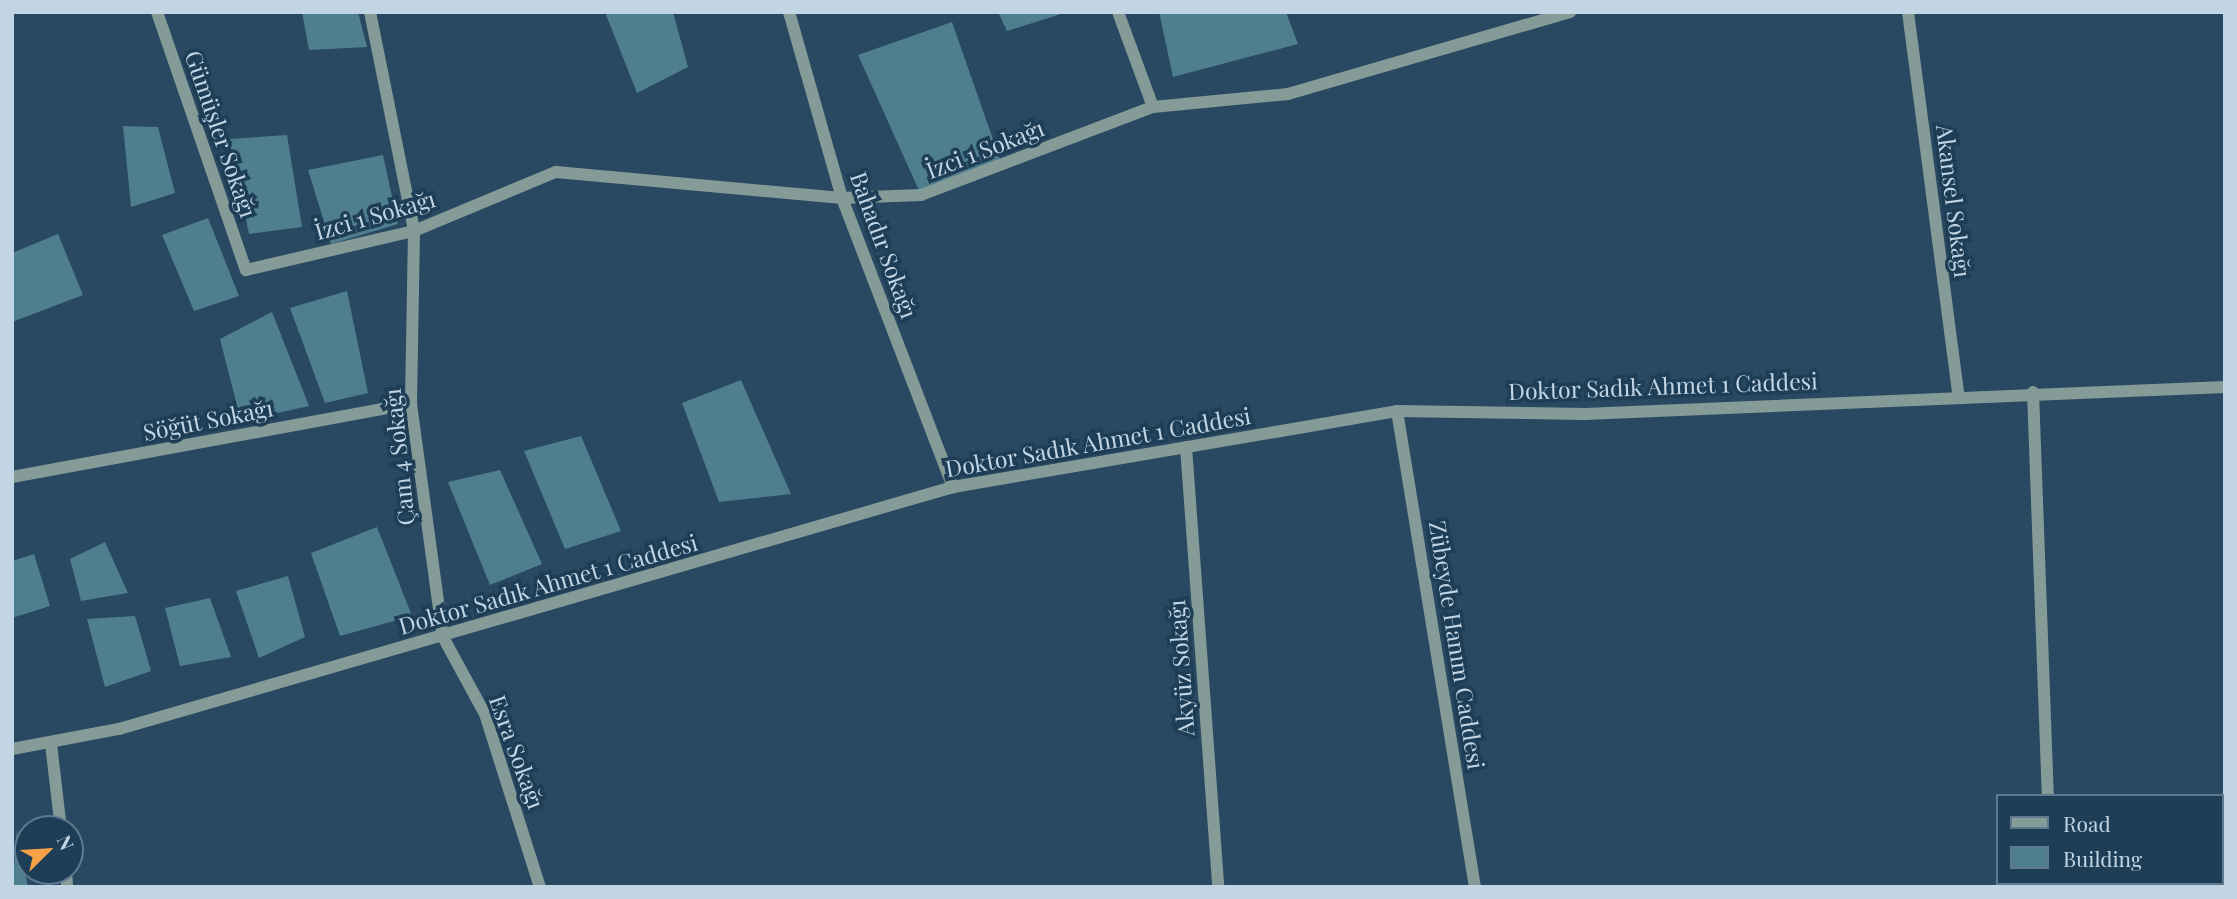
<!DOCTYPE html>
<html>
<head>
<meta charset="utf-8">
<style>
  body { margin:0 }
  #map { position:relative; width:2237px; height:899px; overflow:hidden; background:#284961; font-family:"Playfair Display",serif }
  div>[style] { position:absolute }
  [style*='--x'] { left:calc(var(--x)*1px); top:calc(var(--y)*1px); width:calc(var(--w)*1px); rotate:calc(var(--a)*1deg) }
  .building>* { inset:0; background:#4f7e8f }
  .minor>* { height:12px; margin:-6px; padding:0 6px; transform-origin:6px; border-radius:6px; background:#859b97 }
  span { translate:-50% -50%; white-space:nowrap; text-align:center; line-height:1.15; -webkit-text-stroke:7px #1d3e56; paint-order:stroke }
  .street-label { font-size:23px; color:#c2d5e4 }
  .frame { position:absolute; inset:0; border:14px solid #c2d5e4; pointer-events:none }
  .legend { position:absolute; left:1996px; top:794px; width:228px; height:91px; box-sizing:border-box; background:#1d3e56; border:2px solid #5f7a8f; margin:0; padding:9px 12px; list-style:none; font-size:21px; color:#c2d5e4 }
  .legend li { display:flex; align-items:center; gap:14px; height:35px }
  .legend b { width:35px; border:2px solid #5f7a8f }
  .north { position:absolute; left:14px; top:815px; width:70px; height:70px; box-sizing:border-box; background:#1d3e56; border:2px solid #5f7a8f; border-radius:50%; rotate:66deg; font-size:19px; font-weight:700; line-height:28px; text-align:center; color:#c2d5e4 }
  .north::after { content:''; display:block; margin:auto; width:24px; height:32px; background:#f7a149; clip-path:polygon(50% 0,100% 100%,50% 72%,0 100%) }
</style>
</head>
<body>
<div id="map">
  <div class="building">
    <div style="clip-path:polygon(302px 12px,358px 12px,367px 47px,309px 50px)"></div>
    <div style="clip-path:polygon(605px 12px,673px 12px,688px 67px,637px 93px)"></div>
    <div style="clip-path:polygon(998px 12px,1064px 12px,1064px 13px,1007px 31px)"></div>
    <div style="clip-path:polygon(1159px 12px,1286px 12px,1298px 44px,1173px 77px)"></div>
    <div style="clip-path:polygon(952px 22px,1002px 165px,921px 195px,858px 55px)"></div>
    <div style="clip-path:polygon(123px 126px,158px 127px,175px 193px,131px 207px)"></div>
    <div style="clip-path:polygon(287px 135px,302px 227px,249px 234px,229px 139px)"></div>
    <div style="clip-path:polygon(383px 155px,398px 224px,331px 244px,308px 170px)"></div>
    <div style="clip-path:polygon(208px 218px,239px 296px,194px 311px,162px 235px)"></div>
    <div style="clip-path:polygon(58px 234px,83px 295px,12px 322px,12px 253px)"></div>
    <div style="clip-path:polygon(347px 291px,368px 393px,325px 403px,290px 308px)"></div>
    <div style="clip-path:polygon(272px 312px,309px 406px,241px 421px,220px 339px)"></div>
    <div style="clip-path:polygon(741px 380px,791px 494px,719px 502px,682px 403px)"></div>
    <div style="clip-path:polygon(581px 436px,621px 531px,565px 549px,524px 451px)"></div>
    <div style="clip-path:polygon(500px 470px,542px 564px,490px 585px,448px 482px)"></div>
    <div style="clip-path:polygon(377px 527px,412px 616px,340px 636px,311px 553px)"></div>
    <div style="clip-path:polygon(105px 542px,128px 593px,81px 601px,70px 559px)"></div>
    <div style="clip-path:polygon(34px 554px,50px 606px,12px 618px,12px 561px)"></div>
    <div style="clip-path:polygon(288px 576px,305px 637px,259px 658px,236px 591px)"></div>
    <div style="clip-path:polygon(210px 598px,231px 657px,180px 666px,165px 608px)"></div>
    <div style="clip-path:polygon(135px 616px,151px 671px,105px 687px,87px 619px)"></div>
    <div style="clip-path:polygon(17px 830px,28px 887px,12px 887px)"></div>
  </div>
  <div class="minor">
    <div style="--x:157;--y:12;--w:273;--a:71"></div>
    <div style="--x:246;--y:270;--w:172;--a:-13.1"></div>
    <div style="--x:414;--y:231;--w:154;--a:-22.6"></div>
    <div style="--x:556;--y:172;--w:287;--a:5.2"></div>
    <div style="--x:842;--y:198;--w:79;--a:-2.2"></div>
    <div style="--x:921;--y:195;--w:248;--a:-20.8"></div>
    <div style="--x:1153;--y:107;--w:136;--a:-5.5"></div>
    <div style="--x:1288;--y:94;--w:294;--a:-16.2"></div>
    <div style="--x:370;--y:12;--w:223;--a:78.6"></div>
    <div style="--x:414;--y:231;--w:173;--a:91"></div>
    <div style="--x:411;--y:404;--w:235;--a:82.2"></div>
    <div style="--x:443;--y:637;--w:88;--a:61.4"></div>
    <div style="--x:485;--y:714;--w:182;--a:72.4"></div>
    <div style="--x:789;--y:12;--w:193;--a:74.1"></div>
    <div style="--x:842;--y:198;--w:310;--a:69"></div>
    <div style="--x:1118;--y:12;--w:101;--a:69.8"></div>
    <div style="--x:1908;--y:12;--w:385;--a:82.5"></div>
    <div style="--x:2033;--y:392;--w:404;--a:87.9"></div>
    <div style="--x:1397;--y:411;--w:482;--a:80.7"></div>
    <div style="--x:1186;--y:447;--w:441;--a:85.8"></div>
    <div style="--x:12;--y:477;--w:406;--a:-10.4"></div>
    <div style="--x:51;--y:744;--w:86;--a:83.3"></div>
    <div style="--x:12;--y:749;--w:109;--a:-10.6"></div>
    <div style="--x:119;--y:729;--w:868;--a:-16.18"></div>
    <div style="--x:953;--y:487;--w:450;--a:-9.7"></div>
    <div style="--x:1397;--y:411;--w:188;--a:0.9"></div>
    <div style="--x:1585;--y:414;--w:641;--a:-2.42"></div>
    <div style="--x:2221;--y:846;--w:4;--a:-14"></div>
    <div style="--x:66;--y:871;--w:16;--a:86"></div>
  </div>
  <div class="street-label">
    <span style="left:221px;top:134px;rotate:71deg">Gümüşler Sokağı</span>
    <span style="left:985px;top:149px;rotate:-21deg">İzci 1 Sokağı</span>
    <span style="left:1954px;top:201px;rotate:83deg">Akansel Sokağı</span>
    <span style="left:375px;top:215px;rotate:-16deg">İzci 1 Sokağı</span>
    <span style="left:884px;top:245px;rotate:70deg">Bahadır Sokağı</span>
    <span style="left:1663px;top:386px;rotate:-2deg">Doktor Sadık Ahmet 1 Caddesi</span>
    <span style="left:208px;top:420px;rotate:-11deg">Söğüt Sokağı</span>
    <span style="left:1098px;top:442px;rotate:-10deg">Doktor Sadık Ahmet 1 Caddesi</span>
    <span style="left:399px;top:457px;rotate:-96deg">Çam 4 Sokağı</span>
    <span style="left:548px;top:584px;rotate:-16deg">Doktor Sadık Ahmet 1 Caddesi</span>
    <span style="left:1457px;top:645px;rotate:81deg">Zübeyde Hanım Caddesi</span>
    <span style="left:1181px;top:668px;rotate:-94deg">Akyüz Sokağı</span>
    <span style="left:517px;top:752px;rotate:70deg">Esra Sokağı</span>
  </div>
  <div class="frame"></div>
  <ul class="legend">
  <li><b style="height:9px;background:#859b97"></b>Road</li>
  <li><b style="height:19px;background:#4f7e8f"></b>Building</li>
  </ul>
  <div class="north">N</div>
</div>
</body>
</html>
